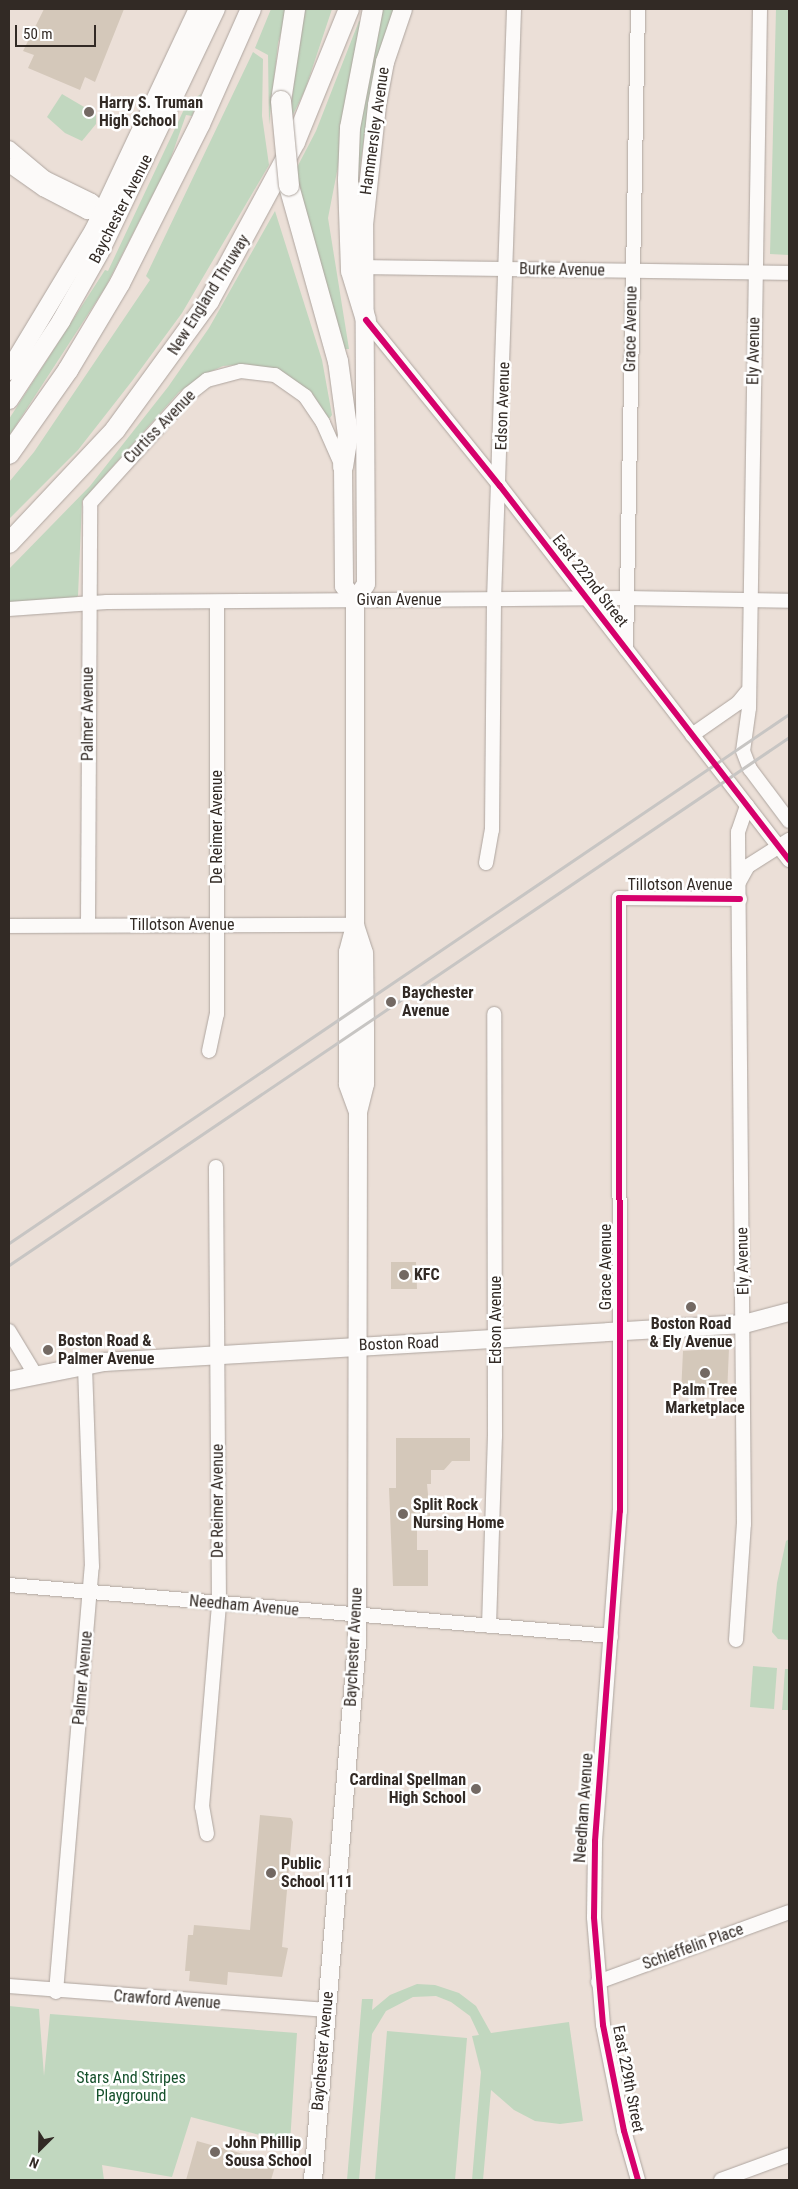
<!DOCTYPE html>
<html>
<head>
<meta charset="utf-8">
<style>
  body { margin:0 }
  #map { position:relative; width:798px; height:2189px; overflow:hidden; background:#ebdfd7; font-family:"Roboto Condensed",sans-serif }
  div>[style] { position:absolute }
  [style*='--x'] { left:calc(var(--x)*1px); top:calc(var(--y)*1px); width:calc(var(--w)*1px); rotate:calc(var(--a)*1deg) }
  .green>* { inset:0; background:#c1d7bf }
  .building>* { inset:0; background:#d4c8ba }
  .roads { filter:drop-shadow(0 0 1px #aea59f) drop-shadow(0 0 1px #aea59f) }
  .minor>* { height:14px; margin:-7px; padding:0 7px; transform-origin:7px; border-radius:7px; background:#fcfaf9 }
  .major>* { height:18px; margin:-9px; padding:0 9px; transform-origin:9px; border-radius:9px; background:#fcfaf9 }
  .highway>* { height:20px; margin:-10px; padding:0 10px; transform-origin:10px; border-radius:10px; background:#fcfaf9 }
  .rail>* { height:3px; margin:-1.5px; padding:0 1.5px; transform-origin:1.5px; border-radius:1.5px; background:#c7c5c3 }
  .bridges { filter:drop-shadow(0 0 1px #aea59f) drop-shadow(0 0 1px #aea59f) }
  .highway-bridge>* { height:20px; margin:-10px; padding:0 10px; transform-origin:10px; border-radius:10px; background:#fcfaf9 }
  .cycleway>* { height:6px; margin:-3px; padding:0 3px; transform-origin:3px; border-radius:3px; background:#d6006c }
  .dots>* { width:14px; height:14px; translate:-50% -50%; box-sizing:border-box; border:2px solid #fff; border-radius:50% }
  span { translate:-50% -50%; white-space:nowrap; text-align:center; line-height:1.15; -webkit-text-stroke:5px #fff; paint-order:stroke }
  .poi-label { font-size:16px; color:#322a25; font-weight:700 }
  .left { translate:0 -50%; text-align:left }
  .right { translate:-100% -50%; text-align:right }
  .street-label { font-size:16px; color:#322a25 }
  .park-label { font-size:16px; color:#16512c }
  .frame { position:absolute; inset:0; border:10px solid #322a25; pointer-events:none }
  .north { position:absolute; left:15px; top:2124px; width:50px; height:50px; -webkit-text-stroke:4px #fff; paint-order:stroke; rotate:203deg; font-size:14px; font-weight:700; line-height:20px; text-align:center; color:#322a25 }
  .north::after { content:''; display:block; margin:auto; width:18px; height:22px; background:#322a25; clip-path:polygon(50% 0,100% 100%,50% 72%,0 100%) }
  .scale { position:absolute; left:15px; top:25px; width:81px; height:22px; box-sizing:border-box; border:2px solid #322a25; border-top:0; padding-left:6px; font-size:15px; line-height:18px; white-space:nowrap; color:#322a25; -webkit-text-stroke:4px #fff; paint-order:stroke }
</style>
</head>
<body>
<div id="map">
  <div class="green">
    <div style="clip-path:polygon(271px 9px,288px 9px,278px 43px,269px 125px,268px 55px,255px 48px)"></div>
    <div style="clip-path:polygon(303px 9px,332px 9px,305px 90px,289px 123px)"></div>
    <div style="clip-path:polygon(380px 9px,398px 9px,367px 120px,359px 173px,357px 224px,354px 156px)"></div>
    <div style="clip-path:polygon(776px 9px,789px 9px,789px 255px,770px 254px)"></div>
    <div style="clip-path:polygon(359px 21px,366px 22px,328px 218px,349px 349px,341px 349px,294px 173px,316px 131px)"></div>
    <div style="clip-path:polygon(253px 52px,263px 59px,262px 116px,269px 165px,182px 313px,132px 381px,78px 450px,9px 519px,9px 482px,34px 452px,150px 280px,146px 276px)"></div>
    <div style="clip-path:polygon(62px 94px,96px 114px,96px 124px,82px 141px,65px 133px,47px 117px)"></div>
    <div style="clip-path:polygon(201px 94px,192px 116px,186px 115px,169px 163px,105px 288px,9px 436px,9px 419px,105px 270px,108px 271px,187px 103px)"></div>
    <div style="clip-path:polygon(275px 211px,322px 360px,332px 415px,329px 419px,312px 393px,271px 369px,246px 364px,223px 366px,203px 375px,179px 392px,82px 501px,78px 596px,73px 600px,9px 603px,9px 569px,90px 486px,168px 387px,209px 328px)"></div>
    <div style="clip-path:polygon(789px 1539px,789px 1640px,778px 1639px,772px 1632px,777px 1583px,786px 1541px)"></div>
    <div style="clip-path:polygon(753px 1666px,777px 1668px,774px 1709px,750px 1707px)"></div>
    <div style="clip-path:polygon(785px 1669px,789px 1669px,789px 1710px,782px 1710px)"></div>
    <div style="clip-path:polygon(417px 1984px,435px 1985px,459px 1993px,476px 2006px,491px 2033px,569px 2022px,583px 2121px,560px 2124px,535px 2121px,514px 2110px,491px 2090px,483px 2180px,472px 2180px,481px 2072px,472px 2036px,479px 2035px,470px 2016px,451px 2002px,436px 1996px,413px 1997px,386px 2011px,372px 2034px,359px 2180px,347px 2180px,362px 1999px,373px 1999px,372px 2010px,390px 1995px)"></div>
    <div style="clip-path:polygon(9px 2006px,39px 2009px,44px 2076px,50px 2014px,297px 2033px,290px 2143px,191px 2117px,172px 2177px,102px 2165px,104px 2180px,9px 2180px)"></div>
    <div style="clip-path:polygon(387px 2031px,467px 2038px,455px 2180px,375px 2180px)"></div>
  </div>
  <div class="building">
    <div style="clip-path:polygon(44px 9px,124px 9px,95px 82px,85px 77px,80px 90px,28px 68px,34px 55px,23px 51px)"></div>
    <div style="clip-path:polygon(391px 1262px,416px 1262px,417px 1289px,391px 1289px)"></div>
    <div style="clip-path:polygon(729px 1348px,727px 1395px,681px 1394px,683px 1351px)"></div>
    <div style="clip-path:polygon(396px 1438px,470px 1438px,470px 1461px,452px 1461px,444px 1470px,431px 1470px,431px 1484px,427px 1484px,431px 1525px,417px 1525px,417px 1550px,428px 1550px,428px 1586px,393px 1586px,389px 1488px,396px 1488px)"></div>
    <div style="clip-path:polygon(260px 1815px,291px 1818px,293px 1822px,282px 1947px,288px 1948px,282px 1977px,228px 1972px,227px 1985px,189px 1981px,190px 1971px,185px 1971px,188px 1935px,193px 1935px,194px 1925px,250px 1930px)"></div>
    <div style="clip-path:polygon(197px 2141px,276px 2163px,271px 2180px,186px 2180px)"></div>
  </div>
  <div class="roads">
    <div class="minor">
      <div style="--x:760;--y:9;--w:699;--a:90.9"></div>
      <div style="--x:749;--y:708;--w:43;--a:97.9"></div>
      <div style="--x:743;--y:751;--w:19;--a:69"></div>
      <div style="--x:750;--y:769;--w:65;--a:53.1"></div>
      <div style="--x:9;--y:148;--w:47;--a:39.8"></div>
      <div style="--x:45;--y:178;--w:52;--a:26.1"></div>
      <div style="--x:92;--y:201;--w:23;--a:40"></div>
      <div style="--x:9;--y:165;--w:42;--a:35.2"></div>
      <div style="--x:43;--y:189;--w:50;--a:27.6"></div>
      <div style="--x:87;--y:212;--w:16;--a:-4"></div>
      <div style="--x:365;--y:267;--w:424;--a:0.8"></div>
      <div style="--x:366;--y:320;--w:213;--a:51.1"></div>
      <div style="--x:500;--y:486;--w:473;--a:52.3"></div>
      <div style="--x:9;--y:609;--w:98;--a:-4.1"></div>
      <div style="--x:107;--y:602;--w:518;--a:-0.44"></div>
      <div style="--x:625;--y:598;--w:164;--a:1"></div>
      <div style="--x:626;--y:649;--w:640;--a:-88.93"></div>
      <div style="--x:692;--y:735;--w:56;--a:-34.8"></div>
      <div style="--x:738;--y:703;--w:14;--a:-51"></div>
      <div style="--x:486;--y:863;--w:34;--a:-80"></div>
      <div style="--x:492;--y:830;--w:230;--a:-89.5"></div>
      <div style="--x:494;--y:600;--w:591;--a:-88.06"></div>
      <div style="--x:739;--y:882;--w:18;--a:-61"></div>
      <div style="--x:748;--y:866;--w:49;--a:-32.4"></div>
      <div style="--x:88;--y:925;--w:422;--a:-89.7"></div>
      <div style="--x:90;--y:503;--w:147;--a:-47.8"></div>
      <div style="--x:189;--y:394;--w:23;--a:-38"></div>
      <div style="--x:207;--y:380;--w:35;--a:-15"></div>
      <div style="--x:241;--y:371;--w:34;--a:7"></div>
      <div style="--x:275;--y:375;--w:37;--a:35"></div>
      <div style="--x:305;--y:396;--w:32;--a:56"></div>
      <div style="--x:323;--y:423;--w:47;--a:66.2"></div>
      <div style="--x:9;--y:926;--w:346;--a:-0.2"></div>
      <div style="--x:209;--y:1051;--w:38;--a:-78"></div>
      <div style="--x:217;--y:1014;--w:412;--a:-90"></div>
      <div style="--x:9;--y:1331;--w:50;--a:58.8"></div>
      <div style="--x:9;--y:1585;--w:604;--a:4.84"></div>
      <div style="--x:489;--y:1626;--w:190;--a:-88.2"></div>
      <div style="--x:495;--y:1436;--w:422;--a:-90.1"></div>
      <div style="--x:736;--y:1640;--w:116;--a:-86.1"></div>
      <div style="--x:744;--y:1524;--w:692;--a:-90.5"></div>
      <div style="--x:738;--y:832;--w:28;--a:-71"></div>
      <div style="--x:207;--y:1834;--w:27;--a:-100"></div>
      <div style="--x:202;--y:1807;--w:204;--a:-85.2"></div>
      <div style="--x:219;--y:1604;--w:437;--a:-90.4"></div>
      <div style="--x:598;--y:1982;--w:203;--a:-20.1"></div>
      <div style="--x:9;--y:1986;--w:319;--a:4.3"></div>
      <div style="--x:56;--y:1992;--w:427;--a:-85.2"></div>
      <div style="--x:92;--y:1567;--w:203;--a:-92"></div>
      <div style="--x:638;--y:2180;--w:51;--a:-105.9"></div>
      <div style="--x:624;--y:2131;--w:108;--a:-101.2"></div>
      <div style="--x:603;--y:2025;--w:108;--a:-94.8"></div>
      <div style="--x:594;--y:1917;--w:76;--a:-89.2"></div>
      <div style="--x:595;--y:1841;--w:331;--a:-85.7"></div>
      <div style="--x:620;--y:1511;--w:613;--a:-90.09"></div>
      <div style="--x:619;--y:898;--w:121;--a:0.5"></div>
      <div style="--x:721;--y:2180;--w:72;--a:-20.2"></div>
    </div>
    <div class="major">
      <div style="--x:9;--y:371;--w:165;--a:-58.9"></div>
      <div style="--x:94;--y:230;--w:244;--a:-64.8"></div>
      <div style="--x:9;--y:400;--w:95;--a:-56.6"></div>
      <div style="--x:61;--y:321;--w:79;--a:-60.5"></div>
      <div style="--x:100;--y:252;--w:269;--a:-64.5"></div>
      <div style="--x:343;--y:467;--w:119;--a:89.5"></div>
      <div style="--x:344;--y:586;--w:18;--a:52"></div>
      <div style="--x:358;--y:1112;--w:30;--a:-110"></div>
      <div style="--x:348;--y:1084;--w:132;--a:-90"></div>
      <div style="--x:348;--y:952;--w:28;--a:-75"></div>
      <div style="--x:355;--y:925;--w:325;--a:-90"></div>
      <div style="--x:355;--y:600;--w:19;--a:-55"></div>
      <div style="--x:366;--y:584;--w:359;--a:-90.3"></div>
      <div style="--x:364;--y:225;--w:121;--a:-83.8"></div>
      <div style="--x:377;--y:105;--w:44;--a:-79.5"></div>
      <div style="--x:385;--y:62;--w:56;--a:-71.2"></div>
      <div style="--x:9;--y:1381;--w:97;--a:-11.3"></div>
      <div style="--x:104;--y:1362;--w:641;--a:-3.4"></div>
      <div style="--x:744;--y:1324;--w:47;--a:-14.9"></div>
      <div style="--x:313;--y:2180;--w:540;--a:-85.32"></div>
      <div style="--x:357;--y:1642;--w:530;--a:-89.89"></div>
      <div style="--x:358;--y:1112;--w:29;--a:-76"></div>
      <div style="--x:365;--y:1084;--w:54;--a:-90"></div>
      <div style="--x:365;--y:1030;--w:77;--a:-90.7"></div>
      <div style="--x:364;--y:953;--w:29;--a:-108"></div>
    </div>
    <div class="highway">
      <div style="--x:281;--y:101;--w:93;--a:-81.3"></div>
      <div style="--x:289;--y:186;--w:182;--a:74.4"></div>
      <div style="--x:338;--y:361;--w:75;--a:82.3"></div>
      <div style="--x:348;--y:435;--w:32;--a:99"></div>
      <div style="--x:366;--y:320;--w:51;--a:-107"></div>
      <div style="--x:351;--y:271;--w:91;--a:-91.9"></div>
      <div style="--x:348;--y:180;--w:52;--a:-87.8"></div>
      <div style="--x:350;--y:128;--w:121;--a:-79.1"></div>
      <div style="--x:9;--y:454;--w:103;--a:-54.9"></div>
      <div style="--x:68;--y:370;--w:101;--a:-59.1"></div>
      <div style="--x:120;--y:283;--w:178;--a:-63.3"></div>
      <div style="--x:200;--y:124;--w:126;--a:-66.1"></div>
      <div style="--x:9;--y:543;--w:155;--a:-46.8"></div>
      <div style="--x:115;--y:430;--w:160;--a:-53.9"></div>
      <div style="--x:209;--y:301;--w:181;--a:-61.6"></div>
      <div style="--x:295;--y:142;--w:144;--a:-67.9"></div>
    </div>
  </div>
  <div class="rail">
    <div style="--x:9;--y:1243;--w:942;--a:-34.15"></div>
    <div style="--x:9;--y:1265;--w:942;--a:-34.09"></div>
  </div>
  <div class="bridges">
    <div class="highway-bridge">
      <div style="--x:281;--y:101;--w:85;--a:84.6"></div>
    </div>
  </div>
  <div class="cycleway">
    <div style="--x:366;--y:320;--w:213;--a:51.1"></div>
    <div style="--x:500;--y:486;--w:473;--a:52.3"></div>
    <div style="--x:638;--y:2180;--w:51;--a:-105.9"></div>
    <div style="--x:624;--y:2131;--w:108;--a:-101.2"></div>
    <div style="--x:603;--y:2025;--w:108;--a:-94.8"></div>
    <div style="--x:594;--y:1917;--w:76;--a:-89.2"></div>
    <div style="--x:595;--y:1841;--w:331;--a:-85.7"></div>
    <div style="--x:620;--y:1511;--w:613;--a:-90.09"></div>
    <div style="--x:619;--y:898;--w:121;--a:0.5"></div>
  </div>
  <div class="dots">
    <div style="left:89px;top:112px;background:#736963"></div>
    <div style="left:391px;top:1002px;background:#736963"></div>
    <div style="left:404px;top:1275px;background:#736963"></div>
    <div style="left:691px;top:1307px;background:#736963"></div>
    <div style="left:48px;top:1350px;background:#736963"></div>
    <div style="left:705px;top:1373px;background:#736963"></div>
    <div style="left:403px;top:1514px;background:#736963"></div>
    <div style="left:476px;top:1789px;background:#736963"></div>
    <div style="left:271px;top:1873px;background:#736963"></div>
    <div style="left:215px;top:2152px;background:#736963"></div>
  </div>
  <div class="poi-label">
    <span class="left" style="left:99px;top:112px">Harry S. Truman<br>High School</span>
    <span class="left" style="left:402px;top:1002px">Baychester<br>Avenue</span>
    <span class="left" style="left:414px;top:1275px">KFC</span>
    <span style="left:691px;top:1333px">Boston Road<br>&amp; Ely Avenue</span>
    <span class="left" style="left:58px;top:1350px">Boston Road &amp;<br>Palmer Avenue</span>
    <span style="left:705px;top:1399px">Palm Tree<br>Marketplace</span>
    <span class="left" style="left:413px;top:1514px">Split Rock<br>Nursing Home</span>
    <span class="right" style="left:466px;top:1789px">Cardinal Spellman<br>High School</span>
    <span class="left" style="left:281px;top:1873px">Public<br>School 111</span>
    <span class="left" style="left:225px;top:2152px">John Phillip<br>Sousa School</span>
  </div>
  <div class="street-label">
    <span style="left:375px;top:131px;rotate:-82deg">Hammersley Avenue</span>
    <span style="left:121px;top:209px;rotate:-63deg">Baychester Avenue</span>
    <span style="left:562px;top:270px;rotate:1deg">Burke Avenue</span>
    <span style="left:209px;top:295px;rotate:-58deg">New England Thruway</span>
    <span style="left:631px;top:329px;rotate:-89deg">Grace Avenue</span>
    <span style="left:754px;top:351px;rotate:-89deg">Ely Avenue</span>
    <span style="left:503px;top:406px;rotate:-88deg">Edson Avenue</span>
    <span style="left:160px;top:427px;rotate:-46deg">Curtiss Avenue</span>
    <span style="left:590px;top:581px;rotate:52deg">East 222nd Street</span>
    <span style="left:399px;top:600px">Givan Avenue</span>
    <span style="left:88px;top:714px;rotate:-90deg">Palmer Avenue</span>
    <span style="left:217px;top:827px;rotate:-90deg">De Reimer Avenue</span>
    <span style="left:680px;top:885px">Tillotson Avenue</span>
    <span style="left:182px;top:925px">Tillotson Avenue</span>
    <span style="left:743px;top:1261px;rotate:-91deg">Ely Avenue</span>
    <span style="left:606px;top:1267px;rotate:-90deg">Grace Avenue</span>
    <span style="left:496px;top:1320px;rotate:-90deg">Edson Avenue</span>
    <span style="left:399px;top:1344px;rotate:-2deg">Boston Road</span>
    <span style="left:218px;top:1501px;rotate:-90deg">De Reimer Avenue</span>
    <span style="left:244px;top:1606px;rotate:5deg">Needham Avenue</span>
    <span style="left:354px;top:1647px;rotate:-87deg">Baychester Avenue</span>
    <span style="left:83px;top:1678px;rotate:-85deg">Palmer Avenue</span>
    <span style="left:584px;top:1808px;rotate:-86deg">Needham Avenue</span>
    <span style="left:693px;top:1947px;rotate:-20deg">Schieffelin Place</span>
    <span style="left:167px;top:2000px;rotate:4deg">Crawford Avenue</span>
    <span style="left:323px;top:2051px;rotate:-85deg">Baychester Avenue</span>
    <span style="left:628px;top:2079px;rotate:79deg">East 229th Street</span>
  </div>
  <div class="park-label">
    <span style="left:131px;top:2087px">Stars And Stripes<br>Playground</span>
  </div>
  <div class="frame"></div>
  <div class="north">N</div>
  <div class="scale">50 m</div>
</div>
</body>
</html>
